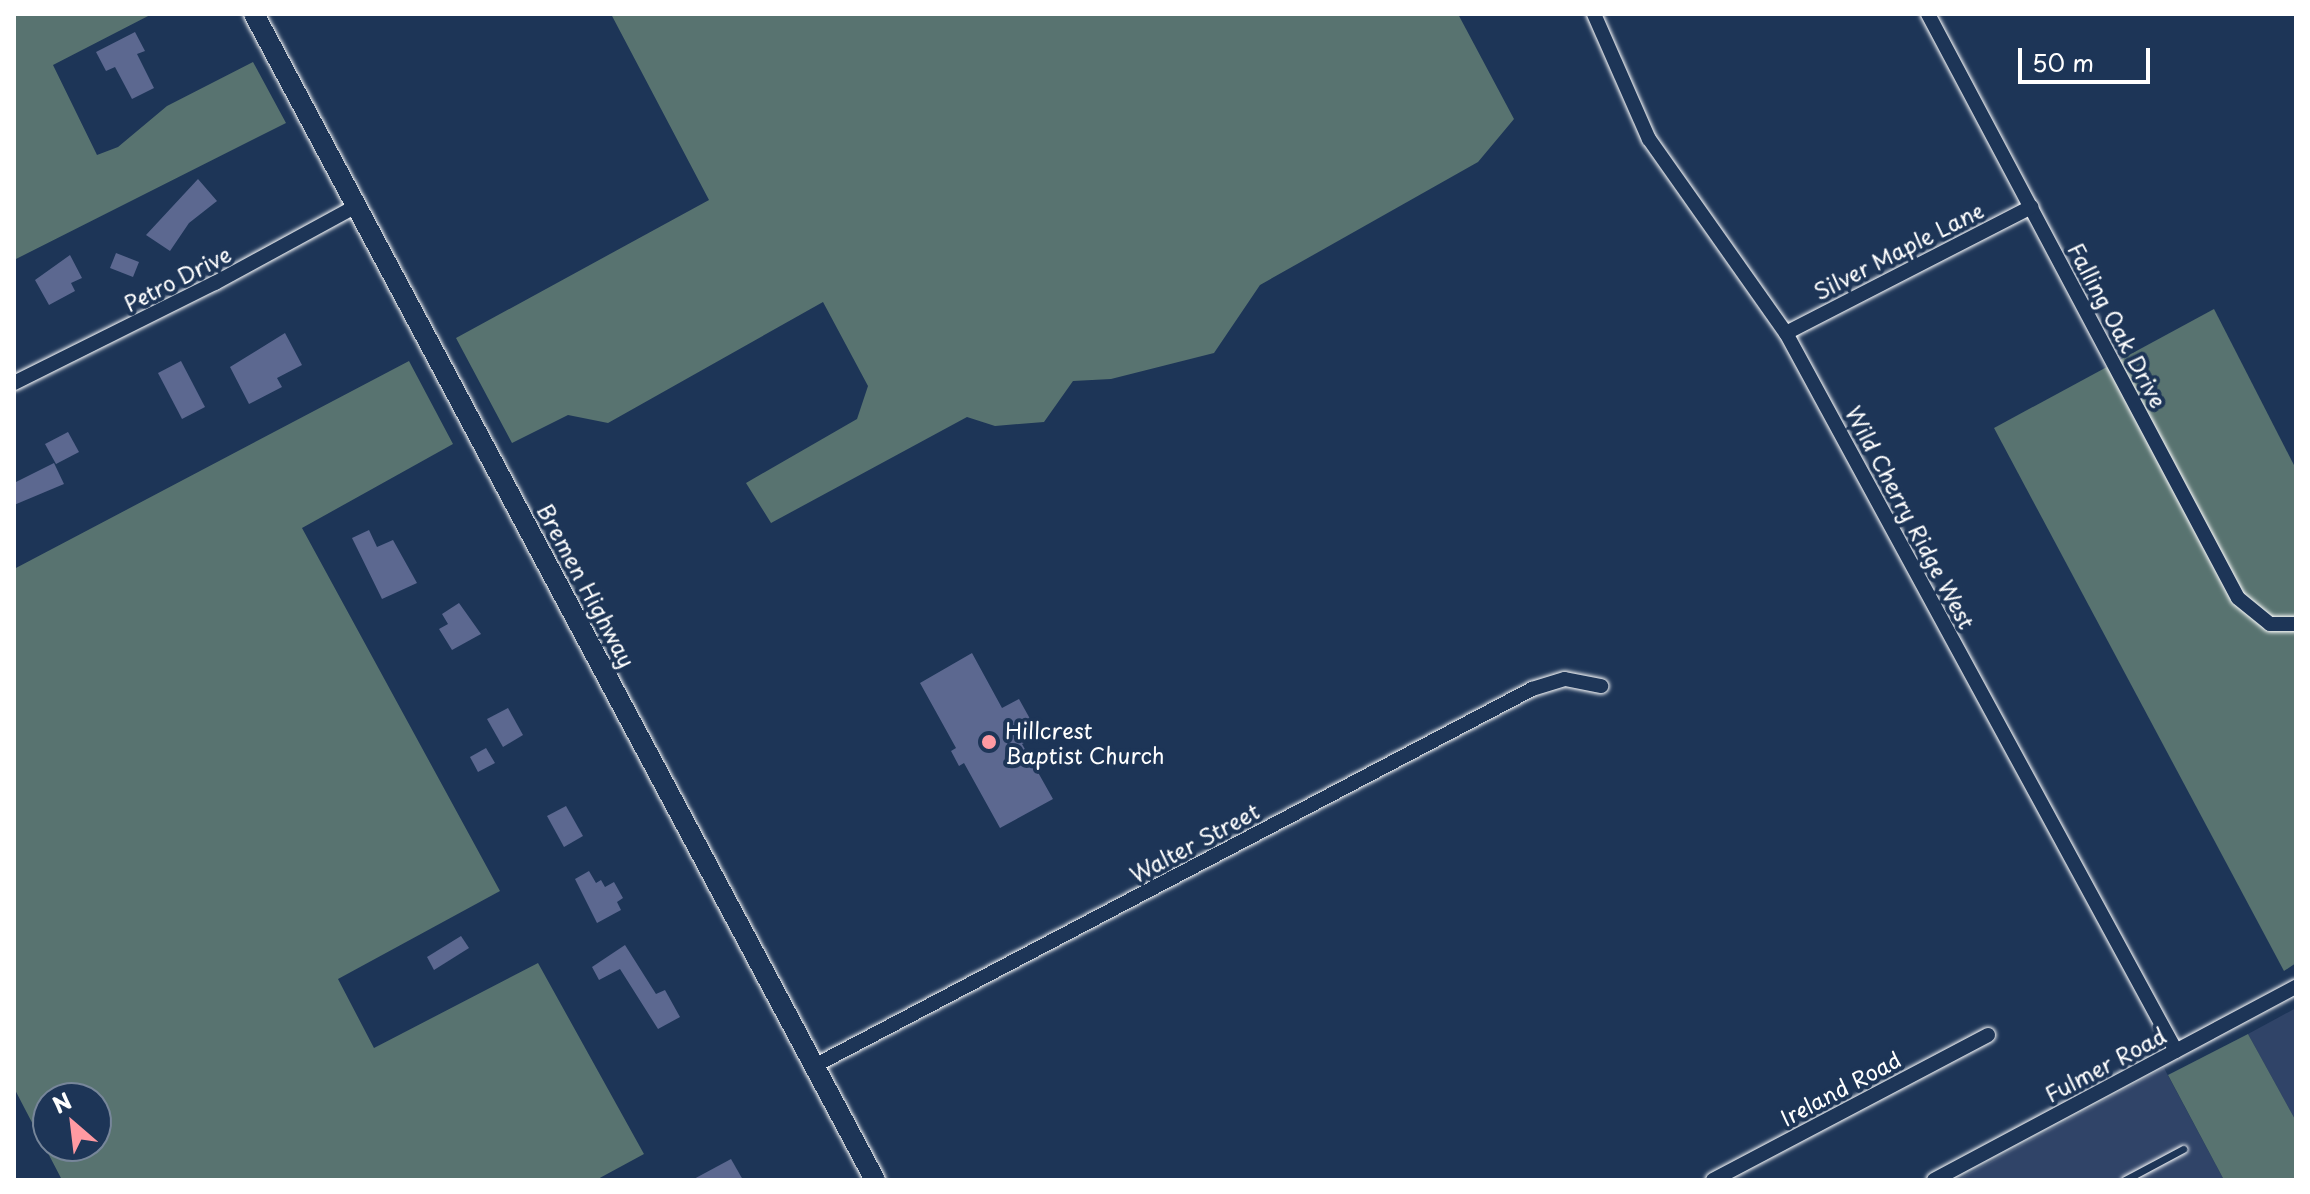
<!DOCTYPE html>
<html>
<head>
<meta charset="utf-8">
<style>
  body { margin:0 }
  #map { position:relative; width:2310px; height:1194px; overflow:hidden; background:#1d3557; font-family:"Playpen Sans",sans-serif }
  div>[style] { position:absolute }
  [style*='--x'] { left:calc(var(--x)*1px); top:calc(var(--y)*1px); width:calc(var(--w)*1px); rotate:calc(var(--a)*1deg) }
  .built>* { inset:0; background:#304468 }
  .green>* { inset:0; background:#587370 }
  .building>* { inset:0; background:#5c6890 }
  .roads { filter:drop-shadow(0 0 2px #fff) drop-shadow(0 0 2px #fff) }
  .service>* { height:7px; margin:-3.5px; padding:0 3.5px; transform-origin:3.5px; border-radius:3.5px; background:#1d3557 }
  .minor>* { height:14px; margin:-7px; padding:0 7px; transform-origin:7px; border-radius:7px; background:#1d3557 }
  .secondary>* { height:20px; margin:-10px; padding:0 10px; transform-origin:10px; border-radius:10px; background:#1d3557 }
  .dots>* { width:22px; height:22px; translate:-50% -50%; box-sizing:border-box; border:4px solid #1d3557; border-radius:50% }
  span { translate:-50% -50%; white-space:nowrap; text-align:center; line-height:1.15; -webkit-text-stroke:8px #1d3557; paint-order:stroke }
  .street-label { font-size:22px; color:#fff }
  .poi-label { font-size:22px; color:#fff }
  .left { translate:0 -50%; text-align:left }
  .frame { position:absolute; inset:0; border:16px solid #fff; pointer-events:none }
  .north { position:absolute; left:32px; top:1082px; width:80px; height:80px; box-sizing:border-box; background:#1d3557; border:2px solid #77869a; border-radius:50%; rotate:332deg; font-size:22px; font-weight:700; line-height:32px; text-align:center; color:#fff }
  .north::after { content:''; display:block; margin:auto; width:28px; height:36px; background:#ff9aa2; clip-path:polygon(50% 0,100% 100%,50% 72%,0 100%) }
  .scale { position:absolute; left:2018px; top:48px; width:132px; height:36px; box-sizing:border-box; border:4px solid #fff; border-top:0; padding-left:10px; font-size:24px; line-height:28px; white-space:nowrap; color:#fff; -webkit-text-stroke:6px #1d3557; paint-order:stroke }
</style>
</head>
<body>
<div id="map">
  <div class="built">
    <div style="clip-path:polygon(2296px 1008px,2296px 1121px,2248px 1034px)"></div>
    <div style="clip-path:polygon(2164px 1068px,2224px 1180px,1957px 1180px)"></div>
  </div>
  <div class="green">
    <div style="clip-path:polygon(14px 14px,152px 14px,53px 65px,97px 155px,118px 147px,167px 106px,253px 62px,286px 123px,14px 260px)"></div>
    <div style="clip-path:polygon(611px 14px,1458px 14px,1514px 119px,1478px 162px,1260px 285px,1214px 353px,1111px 379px,1073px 381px,1044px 422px,995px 426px,967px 417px,771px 523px,746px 483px,857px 419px,868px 386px,823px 302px,608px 423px,568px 415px,512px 443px,456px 338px,709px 200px)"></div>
    <div style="clip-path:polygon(2214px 309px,2296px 469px,2296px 963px,2284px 971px,1994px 428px)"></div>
    <div style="clip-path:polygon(evenodd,409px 361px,453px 444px,302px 528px,500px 891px,338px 979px,374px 1048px,538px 963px,644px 1154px,596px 1180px,62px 1180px,14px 1088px,14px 569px,409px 361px,96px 1098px,96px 1146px,48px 1146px,48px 1098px,96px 1098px)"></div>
    <div style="clip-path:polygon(2248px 1034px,2296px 1121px,2296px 1180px,2224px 1180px,2168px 1075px)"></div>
  </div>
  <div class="building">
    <div style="clip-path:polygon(135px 32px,145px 51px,137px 54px,154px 88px,132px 99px,115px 67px,106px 71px,96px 52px)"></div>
    <div style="clip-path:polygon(198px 179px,217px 201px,189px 223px,170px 251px,146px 235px)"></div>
    <div style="clip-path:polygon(116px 253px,139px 262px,133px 277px,110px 268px)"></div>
    <div style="clip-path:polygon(70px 255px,82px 278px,71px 283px,75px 291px,49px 305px,35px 280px)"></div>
    <div style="clip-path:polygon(285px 333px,302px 365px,277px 378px,282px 387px,249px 404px,230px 367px)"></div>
    <div style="clip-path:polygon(181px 361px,205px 407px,182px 419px,158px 373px)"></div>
    <div style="clip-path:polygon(68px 432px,79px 452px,56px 464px,45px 444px)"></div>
    <div style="clip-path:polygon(54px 463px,64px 484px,14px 505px,14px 483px)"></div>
    <div style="clip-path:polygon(369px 530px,377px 547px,393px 540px,417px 583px,382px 599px,352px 538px)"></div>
    <div style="clip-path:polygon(459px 603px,481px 634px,452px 650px,439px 629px,448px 624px,442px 614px)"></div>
    <div style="clip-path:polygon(972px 653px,1002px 708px,1019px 699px,1039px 735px,1022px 744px,1053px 799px,1000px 828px,964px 763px,959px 766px,951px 751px,956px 748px,920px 683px)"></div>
    <div style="clip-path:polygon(508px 708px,523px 735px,503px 747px,487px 719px)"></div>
    <div style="clip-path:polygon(486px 748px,495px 763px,478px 772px,470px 757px)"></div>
    <div style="clip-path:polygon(566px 806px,583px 836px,564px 847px,547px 816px)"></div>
    <div style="clip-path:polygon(589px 871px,596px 883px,601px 880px,605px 887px,614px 882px,623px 898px,617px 902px,621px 910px,597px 923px,575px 879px)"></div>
    <div style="clip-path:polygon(461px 936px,469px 948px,434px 970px,427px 957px)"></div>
    <div style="clip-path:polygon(625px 945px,656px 994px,665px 990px,680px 1017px,658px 1029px,620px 969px,599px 980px,592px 967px)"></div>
    <div style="clip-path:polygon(731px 1159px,743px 1180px,692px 1180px)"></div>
  </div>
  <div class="roads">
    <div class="service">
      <div style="--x:2125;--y:1180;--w:66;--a:-28.1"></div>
    </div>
    <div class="minor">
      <div style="--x:1594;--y:14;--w:137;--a:66.3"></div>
      <div style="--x:1649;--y:139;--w:237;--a:54.8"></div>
      <div style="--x:1786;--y:333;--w:817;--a:61.49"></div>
      <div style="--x:1928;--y:14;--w:661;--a:62.04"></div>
      <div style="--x:2238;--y:598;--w:41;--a:39.1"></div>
      <div style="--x:2270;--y:624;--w:26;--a:0"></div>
      <div style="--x:1786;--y:333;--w:276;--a:-27.2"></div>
      <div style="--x:14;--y:383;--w:225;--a:-26.5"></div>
      <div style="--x:215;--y:283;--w:161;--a:-28.6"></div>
      <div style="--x:814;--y:1066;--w:811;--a:-27.7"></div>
      <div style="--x:1532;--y:689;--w:34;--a:-17"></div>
      <div style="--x:1565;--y:679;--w:37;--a:11"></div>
      <div style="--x:1713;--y:1180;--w:311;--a:-27.8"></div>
      <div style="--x:1934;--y:1180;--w:410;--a:-28.1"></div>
    </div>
    <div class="secondary">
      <div style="--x:254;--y:14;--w:1321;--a:61.96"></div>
    </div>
  </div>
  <div class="dots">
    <div style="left:989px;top:742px;background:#ff9aa2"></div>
  </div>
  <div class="street-label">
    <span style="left:1898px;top:250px;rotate:-27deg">Silver Maple Lane</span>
    <span style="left:177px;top:278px;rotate:-27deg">Petro Drive</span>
    <span style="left:2118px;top:325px;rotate:62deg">Falling Oak Drive</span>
    <span style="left:1911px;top:517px;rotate:62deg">Wild Cherry Ridge West</span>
    <span style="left:587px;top:585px;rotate:62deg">Bremen Highway</span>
    <span style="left:1194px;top:842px;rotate:-28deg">Walter Street</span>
    <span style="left:2105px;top:1064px;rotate:-28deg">Fulmer Road</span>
    <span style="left:1840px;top:1088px;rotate:-28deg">Ireland Road</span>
  </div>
  <div class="poi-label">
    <span class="left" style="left:1005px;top:742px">Hillcrest<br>Baptist Church</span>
  </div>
  <div class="frame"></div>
  <div class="north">N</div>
  <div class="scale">50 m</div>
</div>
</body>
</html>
